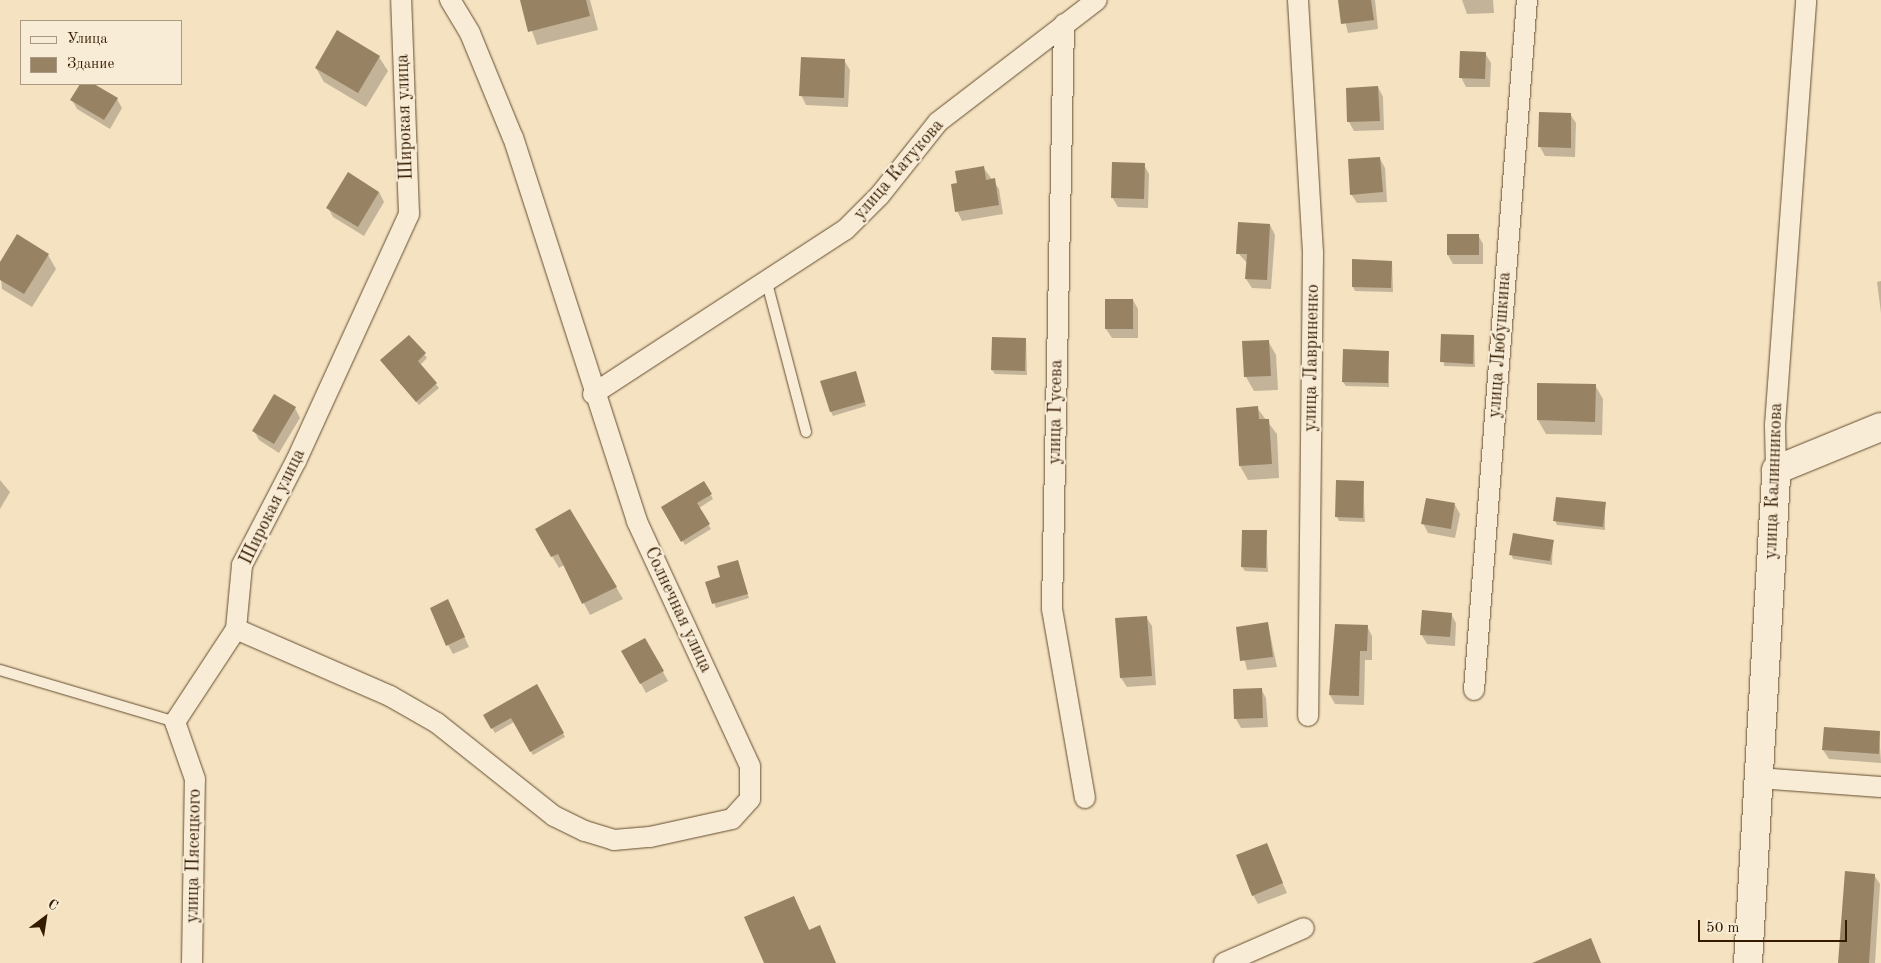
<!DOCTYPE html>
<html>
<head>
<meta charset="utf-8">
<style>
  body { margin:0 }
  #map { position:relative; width:1881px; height:963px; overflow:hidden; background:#f4e2c0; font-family:"Old Standard TT",serif }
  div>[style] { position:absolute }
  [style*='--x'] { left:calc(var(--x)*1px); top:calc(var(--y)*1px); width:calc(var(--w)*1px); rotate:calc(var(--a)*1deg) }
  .shadow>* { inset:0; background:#0003 }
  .building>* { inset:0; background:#988264 }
  .roads { filter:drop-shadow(0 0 1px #644d30) drop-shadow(0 0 1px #644d30) }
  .service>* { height:10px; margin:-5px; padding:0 5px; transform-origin:5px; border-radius:5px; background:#f8ecd6 }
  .minor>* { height:20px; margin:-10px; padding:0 10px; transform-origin:10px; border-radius:10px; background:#f8ecd6 }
  .secondary>* { height:28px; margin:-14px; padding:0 14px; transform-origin:14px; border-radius:14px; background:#f8ecd6 }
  span { translate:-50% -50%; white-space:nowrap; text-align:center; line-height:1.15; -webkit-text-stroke:4.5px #f8ecd6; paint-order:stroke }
  .street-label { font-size:18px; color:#341b00 }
  .legend { position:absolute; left:20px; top:20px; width:162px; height:65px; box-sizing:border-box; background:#f8ecd6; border:1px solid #aa9880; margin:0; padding:6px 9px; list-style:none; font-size:15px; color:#341b00 }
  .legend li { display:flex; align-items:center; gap:10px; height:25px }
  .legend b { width:25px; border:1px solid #aa9880 }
  .north { position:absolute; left:20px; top:893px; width:50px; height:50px; -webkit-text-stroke:4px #f8ecd6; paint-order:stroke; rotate:31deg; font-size:14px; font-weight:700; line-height:20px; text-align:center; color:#341b00 }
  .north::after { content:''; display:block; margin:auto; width:18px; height:22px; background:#341b00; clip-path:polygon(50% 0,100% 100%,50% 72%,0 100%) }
  .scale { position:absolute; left:1698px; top:920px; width:149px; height:22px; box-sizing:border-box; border:2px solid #341b00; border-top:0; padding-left:6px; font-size:15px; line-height:18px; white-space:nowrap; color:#341b00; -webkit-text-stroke:4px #f8ecd6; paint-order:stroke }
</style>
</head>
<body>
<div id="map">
  <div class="shadow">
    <div style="clip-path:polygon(521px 0,590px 0,598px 30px,537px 45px)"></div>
    <div style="clip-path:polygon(1340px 0,1375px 0,1378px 29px,1348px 33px)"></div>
    <div style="clip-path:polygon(1462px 0,1493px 0,1494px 13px,1467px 14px)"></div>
    <div style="clip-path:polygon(1485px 53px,1491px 63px,1490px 87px,1466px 87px,1461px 77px)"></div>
    <div style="clip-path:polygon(379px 57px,388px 71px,366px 107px,324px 82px,316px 68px)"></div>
    <div style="clip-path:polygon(844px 60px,850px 70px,848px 107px,806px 105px,801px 95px)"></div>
    <div style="clip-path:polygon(81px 84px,92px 84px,117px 99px,122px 108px,110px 129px,77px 109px,72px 100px)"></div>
    <div style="clip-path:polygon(1378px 87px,1383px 97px,1384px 130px,1354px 131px,1349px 122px,1347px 89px)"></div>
    <div style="clip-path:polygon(1570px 114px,1576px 123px,1575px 157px,1545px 156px,1540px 147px)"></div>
    <div style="clip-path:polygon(1380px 159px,1385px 168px,1387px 202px,1357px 203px,1351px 194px)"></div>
    <div style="clip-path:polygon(1144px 165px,1149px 174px,1148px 208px,1118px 207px,1112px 197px)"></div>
    <div style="clip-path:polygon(983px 167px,999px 189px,1003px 214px,962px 221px,957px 211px,959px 184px)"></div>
    <div style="clip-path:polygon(379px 192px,384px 202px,364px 236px,333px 217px,328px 208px)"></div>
    <div style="clip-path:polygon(1270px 225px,1275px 235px,1271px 289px,1252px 288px,1246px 279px,1247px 263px,1238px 253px)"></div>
    <div style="clip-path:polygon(1478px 235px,1483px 244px,1483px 264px,1453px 264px,1448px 255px)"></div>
    <div style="clip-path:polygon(48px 255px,56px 269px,32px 307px,2px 289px,0 265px)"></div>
    <div style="clip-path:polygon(1392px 262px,1393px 292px,1355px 291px,1353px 287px)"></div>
    <div style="clip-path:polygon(1881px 281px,1881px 313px,1877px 282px)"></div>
    <div style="clip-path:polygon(1106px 300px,1133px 300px,1138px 309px,1138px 338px,1112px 338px,1106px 329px)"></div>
    <div style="clip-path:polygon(1442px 335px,1474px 336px,1475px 367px,1444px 366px)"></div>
    <div style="clip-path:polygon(409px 336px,427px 358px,420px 365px,439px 388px,419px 405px,381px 361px)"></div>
    <div style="clip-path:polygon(1026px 339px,1027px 375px,995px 374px,992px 370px)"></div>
    <div style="clip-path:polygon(1268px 341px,1276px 355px,1278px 390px,1254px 391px,1246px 377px,1244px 343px)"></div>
    <div style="clip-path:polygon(1388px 352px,1389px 387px,1346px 386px,1343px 382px)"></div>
    <div style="clip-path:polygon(857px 377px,866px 406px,833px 416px,831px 412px)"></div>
    <div style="clip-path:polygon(1595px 385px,1603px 399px,1602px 435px,1546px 434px,1538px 420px)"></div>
    <div style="clip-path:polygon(295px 408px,300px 418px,279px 453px,259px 440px,254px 431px)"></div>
    <div style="clip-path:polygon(1257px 408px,1277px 434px,1279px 478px,1248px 480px,1240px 466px)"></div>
    <div style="clip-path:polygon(0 480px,10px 492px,0 509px)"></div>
    <div style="clip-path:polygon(1363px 482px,1365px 522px,1339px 521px,1337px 517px)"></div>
    <div style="clip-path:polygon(704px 483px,713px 499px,699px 508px,711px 529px,685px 545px,663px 507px)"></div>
    <div style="clip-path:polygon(1605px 504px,1605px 530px,1557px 525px,1555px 520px)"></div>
    <div style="clip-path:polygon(1455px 505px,1460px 514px,1455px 538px,1428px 533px,1423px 523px)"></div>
    <div style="clip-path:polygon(536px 529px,616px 587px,623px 599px,590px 615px,564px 565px,559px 568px)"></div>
    <div style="clip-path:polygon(1266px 531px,1268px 572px,1245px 571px,1242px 567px)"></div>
    <div style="clip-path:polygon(1553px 541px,1552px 565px,1513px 559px,1511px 554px)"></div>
    <div style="clip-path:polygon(737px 562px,749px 598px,716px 608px,707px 583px,722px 578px)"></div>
    <div style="clip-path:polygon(448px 601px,469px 647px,453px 654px,448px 645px)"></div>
    <div style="clip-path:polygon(1451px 614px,1456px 623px,1455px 646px,1427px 644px,1421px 634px)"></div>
    <div style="clip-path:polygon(1146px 617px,1152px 626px,1156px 685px,1127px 687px,1121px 678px,1117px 619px)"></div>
    <div style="clip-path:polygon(1268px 624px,1277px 667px,1247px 670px,1237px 628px)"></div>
    <div style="clip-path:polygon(1367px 626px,1372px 636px,1372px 660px,1365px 660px,1364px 705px,1335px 704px,1330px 695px,1331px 671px)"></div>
    <div style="clip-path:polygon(645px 639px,668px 681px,646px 693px,623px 651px)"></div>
    <div style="clip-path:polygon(536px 686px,565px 737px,533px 755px,514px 722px,495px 733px,484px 715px)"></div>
    <div style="clip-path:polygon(1261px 689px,1266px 698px,1268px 727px,1241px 728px,1236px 719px,1234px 690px)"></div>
    <div style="clip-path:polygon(1879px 732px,1881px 763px,1829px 759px,1823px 750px)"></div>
    <div style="clip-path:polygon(1266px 845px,1287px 893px,1258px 904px,1253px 895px)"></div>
    <div style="clip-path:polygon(1874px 875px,1880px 884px,1875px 963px,1839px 963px)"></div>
    <div style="clip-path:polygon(793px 897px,810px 931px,819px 927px,836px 963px,765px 963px)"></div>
  </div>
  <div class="building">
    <div style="clip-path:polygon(520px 0,586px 0,590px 16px,528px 32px)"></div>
    <div style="clip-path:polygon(1338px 0,1371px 0,1374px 20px,1341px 24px)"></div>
    <div style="clip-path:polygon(337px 30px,380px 56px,358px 93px,315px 68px)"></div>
    <div style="clip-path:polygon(1460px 51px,1486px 52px,1485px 79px,1459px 78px)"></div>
    <div style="clip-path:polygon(801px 57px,845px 59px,844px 98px,799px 96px)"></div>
    <div style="clip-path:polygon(80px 84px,94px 84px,118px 98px,104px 120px,70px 100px)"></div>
    <div style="clip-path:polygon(1378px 86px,1380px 121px,1347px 122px,1346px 88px)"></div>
    <div style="clip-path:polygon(1539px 112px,1571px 113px,1571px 148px,1538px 147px)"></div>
    <div style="clip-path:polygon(1380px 157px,1383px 192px,1350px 195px,1348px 159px)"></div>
    <div style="clip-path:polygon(1112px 162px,1145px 163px,1144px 199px,1111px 198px)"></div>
    <div style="clip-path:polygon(984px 166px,986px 180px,995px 178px,999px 205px,955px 212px,951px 184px,957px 183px,955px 171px)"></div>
    <div style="clip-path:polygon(348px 172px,379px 192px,358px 227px,326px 208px)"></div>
    <div style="clip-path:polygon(1238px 222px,1270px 224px,1267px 280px,1245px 279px,1247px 254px,1236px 254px)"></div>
    <div style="clip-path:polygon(17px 234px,49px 254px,24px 294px,0 280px,0 262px)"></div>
    <div style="clip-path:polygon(1447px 234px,1479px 234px,1479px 255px,1447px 255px)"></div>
    <div style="clip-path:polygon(1352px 259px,1392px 261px,1391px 288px,1352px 287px)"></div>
    <div style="clip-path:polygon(1105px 299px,1133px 299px,1133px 329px,1105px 329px)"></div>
    <div style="clip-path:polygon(1441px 334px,1474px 335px,1473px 364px,1440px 362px)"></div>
    <div style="clip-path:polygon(409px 335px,426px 353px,418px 361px,437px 383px,416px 402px,380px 360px)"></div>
    <div style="clip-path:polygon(992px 337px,1026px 338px,1025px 371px,991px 370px)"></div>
    <div style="clip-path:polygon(1269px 340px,1271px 376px,1244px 377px,1242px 341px)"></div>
    <div style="clip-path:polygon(1343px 349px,1389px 351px,1388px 383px,1342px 382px)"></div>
    <div style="clip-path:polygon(856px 371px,865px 402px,830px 412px,820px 381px)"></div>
    <div style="clip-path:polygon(1537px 383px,1596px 384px,1595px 422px,1537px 420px)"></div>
    <div style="clip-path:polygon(274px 394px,296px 407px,274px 444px,252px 431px)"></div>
    <div style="clip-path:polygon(1258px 406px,1259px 419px,1269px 419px,1272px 464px,1239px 466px,1236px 408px)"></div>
    <div style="clip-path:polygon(1336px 480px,1364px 481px,1363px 518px,1335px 517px)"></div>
    <div style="clip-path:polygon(704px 481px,712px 494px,697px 503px,710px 524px,681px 542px,661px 507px)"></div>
    <div style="clip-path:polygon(1556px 497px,1606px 502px,1603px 527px,1553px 521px)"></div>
    <div style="clip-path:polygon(1426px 498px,1455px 503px,1451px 529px,1421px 524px)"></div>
    <div style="clip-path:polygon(570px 509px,617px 587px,582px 604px,558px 554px,551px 557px,535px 529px)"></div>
    <div style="clip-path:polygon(1242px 530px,1267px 530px,1266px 568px,1241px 567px)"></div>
    <div style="clip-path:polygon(1513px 533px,1554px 540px,1550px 561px,1509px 555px)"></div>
    <div style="clip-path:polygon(738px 560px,748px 594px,712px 604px,705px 582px,720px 577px,717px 566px)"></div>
    <div style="clip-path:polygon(448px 599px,465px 637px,446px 646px,430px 608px)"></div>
    <div style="clip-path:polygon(1422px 610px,1452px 613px,1450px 637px,1420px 635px)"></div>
    <div style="clip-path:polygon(1147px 616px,1152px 676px,1120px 678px,1115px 618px)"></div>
    <div style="clip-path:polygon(1268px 622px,1273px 657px,1240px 661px,1236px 627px)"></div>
    <div style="clip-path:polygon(1335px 624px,1368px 625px,1367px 651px,1360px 651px,1359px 696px,1329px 695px)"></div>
    <div style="clip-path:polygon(645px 638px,664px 671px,640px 684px,621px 651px)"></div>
    <div style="clip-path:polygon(537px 684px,564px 733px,530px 752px,511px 718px,491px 729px,483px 715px)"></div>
    <div style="clip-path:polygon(1262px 688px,1263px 718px,1234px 719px,1233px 689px)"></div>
    <div style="clip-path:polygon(1824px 727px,1880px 731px,1879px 754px,1822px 750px)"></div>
    <div style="clip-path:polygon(1267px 843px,1283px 883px,1252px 896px,1236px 855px)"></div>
    <div style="clip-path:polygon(1845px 871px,1875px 874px,1869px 963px,1838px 963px)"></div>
    <div style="clip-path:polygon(794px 896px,809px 930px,820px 925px,836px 963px,764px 963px,744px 917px)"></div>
    <div style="clip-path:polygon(1591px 938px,1601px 963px,1532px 963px)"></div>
  </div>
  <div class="roads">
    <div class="service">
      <div style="--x:767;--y:283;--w:154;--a:75.3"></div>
      <div style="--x:0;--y:670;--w:183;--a:16.5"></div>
    </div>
    <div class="minor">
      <div style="--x:1298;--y:0;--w:253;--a:86.6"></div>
      <div style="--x:1313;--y:253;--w:463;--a:90.6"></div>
      <div style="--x:1064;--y:24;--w:585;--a:91.18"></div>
      <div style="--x:1052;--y:609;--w:192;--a:80.1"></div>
      <div style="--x:593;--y:394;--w:301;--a:-33.1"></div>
      <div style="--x:845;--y:230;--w:49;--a:-45"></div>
      <div style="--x:880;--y:195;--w:93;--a:-51.5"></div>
      <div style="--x:938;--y:122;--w:200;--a:-37.5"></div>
      <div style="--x:1776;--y:470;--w:45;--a:-91.3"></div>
      <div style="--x:1775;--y:425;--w:426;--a:-85.8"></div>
      <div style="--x:236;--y:629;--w:168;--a:23.5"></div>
      <div style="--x:390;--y:696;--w:54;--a:29.9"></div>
      <div style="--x:437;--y:723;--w:149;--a:38.5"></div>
      <div style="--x:554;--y:816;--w:34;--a:26"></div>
      <div style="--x:585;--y:831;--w:30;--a:17"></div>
      <div style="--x:614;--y:840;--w:36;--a:-5"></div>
      <div style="--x:650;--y:837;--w:84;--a:-12.4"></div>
      <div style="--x:732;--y:819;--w:27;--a:-48"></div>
      <div style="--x:750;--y:799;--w:33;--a:-90"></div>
      <div style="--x:750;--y:766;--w:270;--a:-114.8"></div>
      <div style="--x:637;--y:521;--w:403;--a:-107.9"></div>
      <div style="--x:513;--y:138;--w:113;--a:-112.3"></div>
      <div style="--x:470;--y:33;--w:39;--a:-121"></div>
      <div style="--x:1474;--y:690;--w:692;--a:-85.61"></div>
      <div style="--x:1758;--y:778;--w:123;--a:4.2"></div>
      <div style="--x:192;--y:963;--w:184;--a:-89.1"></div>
      <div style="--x:195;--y:779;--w:60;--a:-109.3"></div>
      <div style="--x:175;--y:722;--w:111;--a:-56.7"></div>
      <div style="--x:236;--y:629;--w:64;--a:-84.6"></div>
      <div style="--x:242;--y:565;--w:117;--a:-62.6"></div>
      <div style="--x:296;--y:461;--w:272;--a:-65.4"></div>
      <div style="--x:409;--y:214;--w:214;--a:-92.1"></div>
      <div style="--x:1224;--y:963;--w:87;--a:-23.6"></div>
    </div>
    <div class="secondary">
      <div style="--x:1748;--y:963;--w:494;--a:-86.7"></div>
      <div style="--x:1776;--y:470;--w:113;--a:-22.3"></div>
    </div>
  </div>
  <div class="street-label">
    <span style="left:405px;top:117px;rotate:-92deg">Широкая улица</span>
    <span style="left:899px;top:170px;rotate:-49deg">улица Катукова</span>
    <span style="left:1500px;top:345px;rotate:-86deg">улица Любушкина</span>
    <span style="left:1312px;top:358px;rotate:-89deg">улица Лавриненко</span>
    <span style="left:1056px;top:412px;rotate:-89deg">улица Гусева</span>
    <span style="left:1774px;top:481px;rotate:-88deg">улица Калинникова</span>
    <span style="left:273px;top:507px;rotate:-64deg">Широкая улица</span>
    <span style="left:678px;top:610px;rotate:65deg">Солнечная улица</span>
    <span style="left:194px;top:856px;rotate:-89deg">улица Пясецкого</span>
  </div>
  <ul class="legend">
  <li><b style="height:6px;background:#f8ecd6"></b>Улица</li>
  <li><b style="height:14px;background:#988264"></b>Здание</li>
  </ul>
  <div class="north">С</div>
  <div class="scale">50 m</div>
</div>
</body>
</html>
